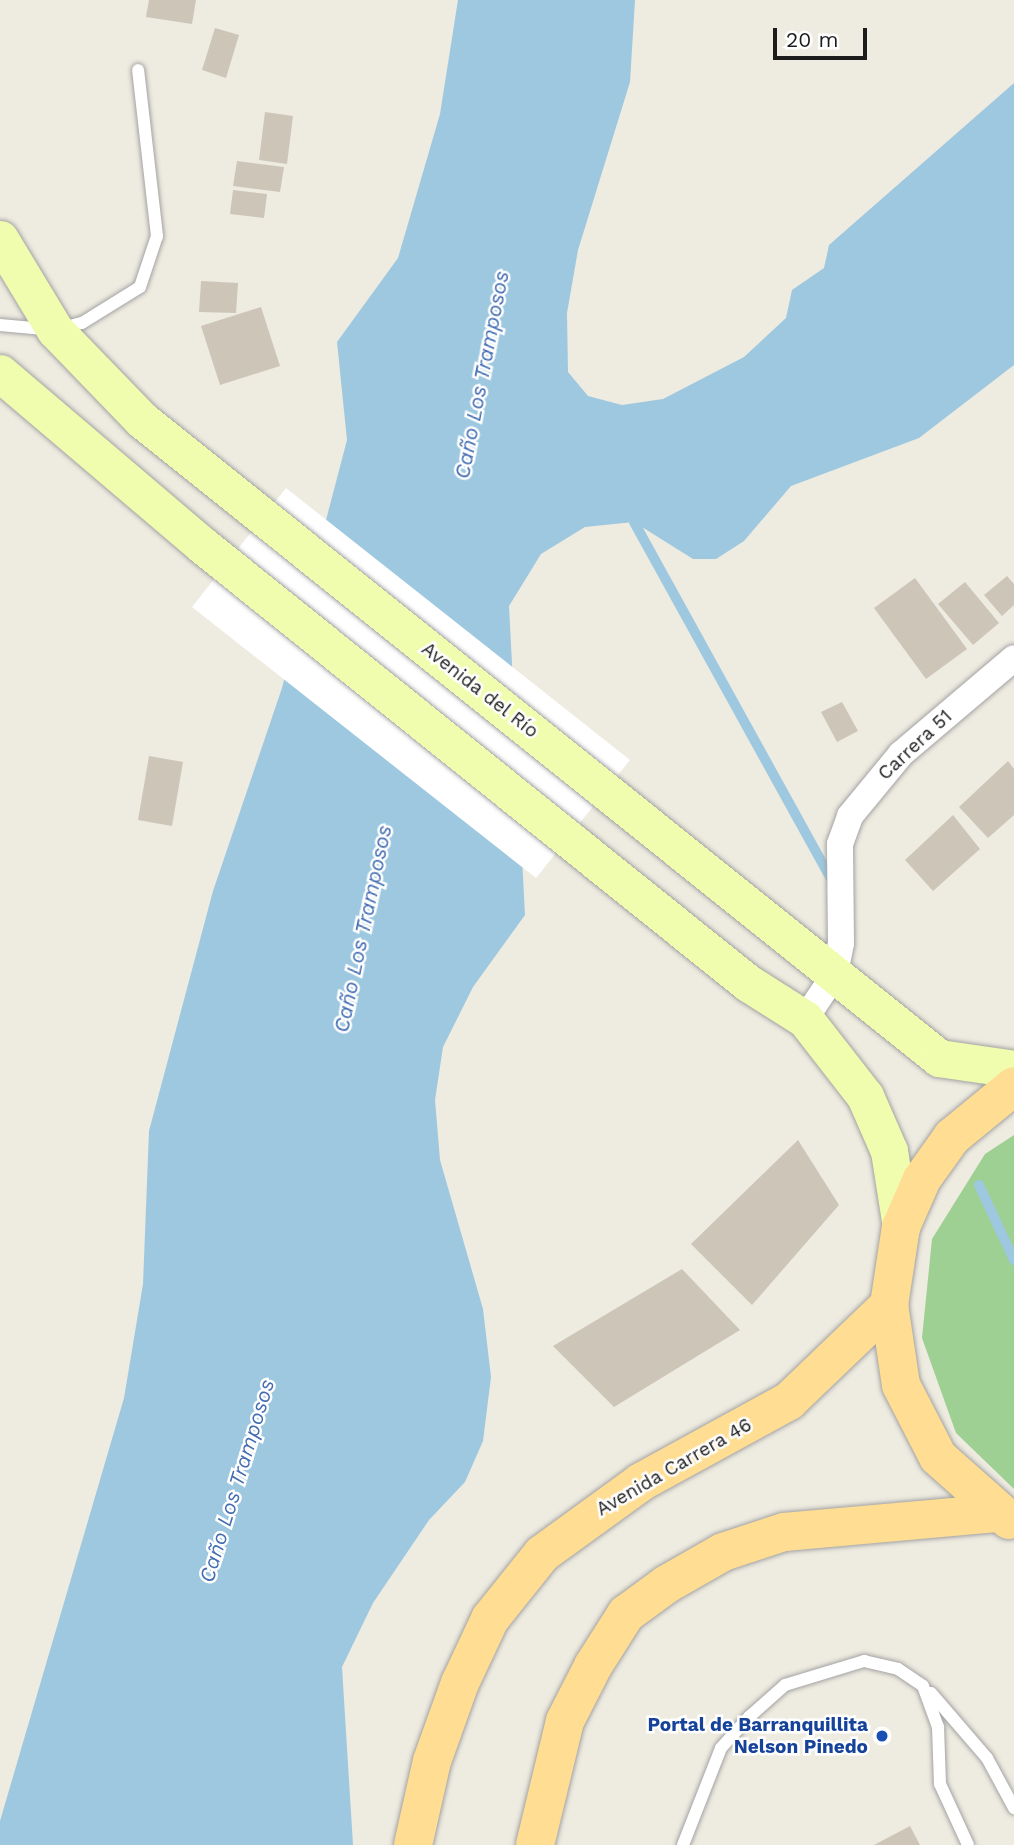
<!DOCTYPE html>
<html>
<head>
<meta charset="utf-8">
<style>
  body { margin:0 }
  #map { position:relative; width:1014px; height:1845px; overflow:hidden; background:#eeebe0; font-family:"Work Sans",sans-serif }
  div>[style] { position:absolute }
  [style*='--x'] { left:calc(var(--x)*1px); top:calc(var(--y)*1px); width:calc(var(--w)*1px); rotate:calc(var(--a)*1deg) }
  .forest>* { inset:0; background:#9dd092 }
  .water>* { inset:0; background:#9dc8df }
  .pier>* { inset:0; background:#fff }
  .stream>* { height:10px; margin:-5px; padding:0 5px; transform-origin:5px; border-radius:5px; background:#9dc8df }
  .building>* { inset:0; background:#cec5b9 }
  .roads { filter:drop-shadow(0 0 2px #a3a3a3) drop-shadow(0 0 2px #a3a3a3) }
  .lane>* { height:12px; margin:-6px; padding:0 6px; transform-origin:6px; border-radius:6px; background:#fff }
  .street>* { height:26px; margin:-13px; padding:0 13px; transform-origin:13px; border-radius:13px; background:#fff }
  .secondary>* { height:37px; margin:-18.5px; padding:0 18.5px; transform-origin:18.5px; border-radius:18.5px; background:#f0fdaf }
  .primary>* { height:38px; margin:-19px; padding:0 19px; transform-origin:19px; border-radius:19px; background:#ffde94 }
  .dots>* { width:19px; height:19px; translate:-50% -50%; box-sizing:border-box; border:4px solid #fff; border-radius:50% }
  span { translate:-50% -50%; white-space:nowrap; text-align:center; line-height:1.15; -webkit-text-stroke:5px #fff; paint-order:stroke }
  .street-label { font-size:19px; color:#1c1c1c }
  .transit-label { font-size:19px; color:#164399; font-weight:700 }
  .right { translate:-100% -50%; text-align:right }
  .water-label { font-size:21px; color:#436cb1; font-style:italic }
  .scale { position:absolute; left:773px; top:28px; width:94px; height:32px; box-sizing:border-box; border:4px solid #1c1c1c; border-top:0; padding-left:9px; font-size:21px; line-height:24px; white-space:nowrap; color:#1c1c1c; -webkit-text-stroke:5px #fff; paint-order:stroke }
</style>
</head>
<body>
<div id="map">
  <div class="forest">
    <div style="clip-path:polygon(1014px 1135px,1014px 1489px,956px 1433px,922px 1338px,932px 1239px,985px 1154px)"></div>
  </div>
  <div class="water">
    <div style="clip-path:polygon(458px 0,635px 0,630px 82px,578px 250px,567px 313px,568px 372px,588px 396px,622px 405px,663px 399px,744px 357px,786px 318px,792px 290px,824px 268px,829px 245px,1014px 83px,1014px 365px,919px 438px,791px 486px,744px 541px,716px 559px,693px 559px,634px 522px,585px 527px,541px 554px,509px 606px,525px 915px,473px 987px,443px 1047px,435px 1100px,440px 1160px,483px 1309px,491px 1377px,483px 1441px,465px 1482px,429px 1520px,373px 1603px,342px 1667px,353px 1845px,0 1845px,0 1821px,124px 1398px,143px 1284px,149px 1131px,213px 891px,282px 688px,347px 440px,337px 342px,398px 258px,440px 114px)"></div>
  </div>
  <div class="pier">
    <div style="clip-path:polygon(286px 488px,630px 760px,536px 878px,192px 607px)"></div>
  </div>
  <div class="stream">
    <div style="--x:634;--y:522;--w:412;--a:61.1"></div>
    <div style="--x:979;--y:1185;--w:83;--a:65"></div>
  </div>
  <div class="building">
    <div style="clip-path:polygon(149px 0,196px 0,192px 24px,146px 17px)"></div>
    <div style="clip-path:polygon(215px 28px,239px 35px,226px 78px,202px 70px)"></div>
    <div style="clip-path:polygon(265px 112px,293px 116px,287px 164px,259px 160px)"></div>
    <div style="clip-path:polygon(237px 161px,284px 167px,280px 192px,233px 186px)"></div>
    <div style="clip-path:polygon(233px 190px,267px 194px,264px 218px,230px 214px)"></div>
    <div style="clip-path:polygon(201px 281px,238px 283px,236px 313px,199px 312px)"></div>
    <div style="clip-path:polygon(261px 307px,280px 366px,220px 385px,201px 326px)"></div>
    <div style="clip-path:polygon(1007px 576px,1014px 584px,1014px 605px,1002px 616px,984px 595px)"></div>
    <div style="clip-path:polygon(915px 578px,967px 649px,926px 679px,874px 608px)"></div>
    <div style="clip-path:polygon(965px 582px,999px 623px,973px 645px,938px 604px)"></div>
    <div style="clip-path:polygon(842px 702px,858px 731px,837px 742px,821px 712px)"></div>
    <div style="clip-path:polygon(149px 756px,183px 762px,172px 826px,138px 820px)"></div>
    <div style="clip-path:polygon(1008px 761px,1014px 769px,1014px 815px,988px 838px,959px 807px)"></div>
    <div style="clip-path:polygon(953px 815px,980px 849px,933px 891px,905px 860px)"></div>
    <div style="clip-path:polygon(798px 1140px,839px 1205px,752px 1305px,691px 1244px)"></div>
    <div style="clip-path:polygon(682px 1269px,740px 1330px,614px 1407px,553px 1346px)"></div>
    <div style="clip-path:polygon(910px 1826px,920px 1845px,874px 1845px)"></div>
  </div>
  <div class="roads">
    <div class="lane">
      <div style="--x:0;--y:325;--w:55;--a:5.2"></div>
      <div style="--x:55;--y:330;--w:28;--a:-15"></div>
      <div style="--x:82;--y:323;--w:68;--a:-31.8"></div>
      <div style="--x:140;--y:287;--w:54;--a:-71.6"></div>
      <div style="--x:157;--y:236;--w:167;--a:-96.5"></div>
      <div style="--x:931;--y:1693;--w:86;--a:49.3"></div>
      <div style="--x:987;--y:1758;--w:57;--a:61.6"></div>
      <div style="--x:683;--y:1845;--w:104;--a:-68.6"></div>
      <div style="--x:721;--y:1748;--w:42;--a:-47.9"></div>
      <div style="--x:749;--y:1717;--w:48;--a:-41.6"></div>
      <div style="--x:785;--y:1685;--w:83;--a:-16.9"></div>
      <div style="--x:864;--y:1661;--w:35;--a:13"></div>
      <div style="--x:898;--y:1669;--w:30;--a:34"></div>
      <div style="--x:923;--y:1686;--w:44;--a:69.9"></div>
      <div style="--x:938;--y:1727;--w:57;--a:88"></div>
      <div style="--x:940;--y:1784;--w:67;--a:65.3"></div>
    </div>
    <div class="street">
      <div style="--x:805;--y:1019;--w:54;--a:-56.3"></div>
      <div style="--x:835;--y:974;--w:31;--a:-79"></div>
      <div style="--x:841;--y:944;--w:100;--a:-90.6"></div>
      <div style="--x:840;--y:844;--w:30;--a:-70"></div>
      <div style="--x:850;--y:816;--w:80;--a:-50.6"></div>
      <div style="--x:901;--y:754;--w:148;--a:-40.3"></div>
    </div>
    <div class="secondary">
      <div style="--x:0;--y:239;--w:106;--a:58.9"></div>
      <div style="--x:55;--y:330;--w:125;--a:46"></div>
      <div style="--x:142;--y:420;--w:1021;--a:38.68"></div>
      <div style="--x:939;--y:1058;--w:76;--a:8.3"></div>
      <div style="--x:0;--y:373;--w:265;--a:40.4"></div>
      <div style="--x:202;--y:545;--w:700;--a:38.74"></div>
      <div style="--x:748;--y:983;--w:67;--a:32.3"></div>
      <div style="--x:805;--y:1019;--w:98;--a:52.1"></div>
      <div style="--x:865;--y:1096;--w:60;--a:66.4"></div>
      <div style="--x:889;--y:1151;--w:77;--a:81"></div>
    </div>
    <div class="primary">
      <div style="--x:1009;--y:1520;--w:95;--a:-138.4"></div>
      <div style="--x:938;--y:1457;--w:81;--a:-117.2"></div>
      <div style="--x:901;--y:1385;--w:81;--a:-98.5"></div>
      <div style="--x:889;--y:1305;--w:79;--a:-81.3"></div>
      <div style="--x:901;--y:1227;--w:52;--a:-66.4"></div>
      <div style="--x:922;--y:1179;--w:52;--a:-54.5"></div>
      <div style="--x:952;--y:1137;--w:80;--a:-39.4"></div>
      <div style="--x:413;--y:1845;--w:86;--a:-77.3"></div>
      <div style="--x:432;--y:1761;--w:83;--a:-70.3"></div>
      <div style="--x:460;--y:1683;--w:71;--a:-64.9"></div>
      <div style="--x:490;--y:1619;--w:83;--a:-51.3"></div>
      <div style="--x:542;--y:1554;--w:122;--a:-36"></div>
      <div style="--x:641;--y:1482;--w:169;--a:-28.7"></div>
      <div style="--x:789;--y:1401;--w:139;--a:-43.8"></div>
      <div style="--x:535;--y:1845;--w:128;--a:-76.4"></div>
      <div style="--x:565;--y:1721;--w:62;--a:-63"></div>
      <div style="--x:593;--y:1666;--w:62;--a:-57.6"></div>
      <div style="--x:626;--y:1614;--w:51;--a:-36.2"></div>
      <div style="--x:667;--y:1584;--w:64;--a:-29.7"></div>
      <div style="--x:723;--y:1552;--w:64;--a:-18.2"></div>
      <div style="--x:784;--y:1532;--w:213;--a:-5.1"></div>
    </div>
  </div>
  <div class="dots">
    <div style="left:882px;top:1736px;background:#1a4fb4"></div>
  </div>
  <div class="street-label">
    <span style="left:480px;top:690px;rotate:38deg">Avenida del Río</span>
    <span style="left:915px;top:745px;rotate:-43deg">Carrera 51</span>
    <span style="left:674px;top:1467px;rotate:-30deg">Avenida Carrera 46</span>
  </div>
  <div class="transit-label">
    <span class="right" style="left:868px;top:1736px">Portal de Barranquillita<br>Nelson Pinedo</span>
  </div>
  <div class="water-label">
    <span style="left:482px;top:375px;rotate:-79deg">Caño Los Tramposos</span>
    <span style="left:363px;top:929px;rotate:-78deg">Caño Los Tramposos</span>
    <span style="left:237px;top:1481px;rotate:-73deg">Caño Los Tramposos</span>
  </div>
  <div class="scale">20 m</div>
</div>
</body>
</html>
